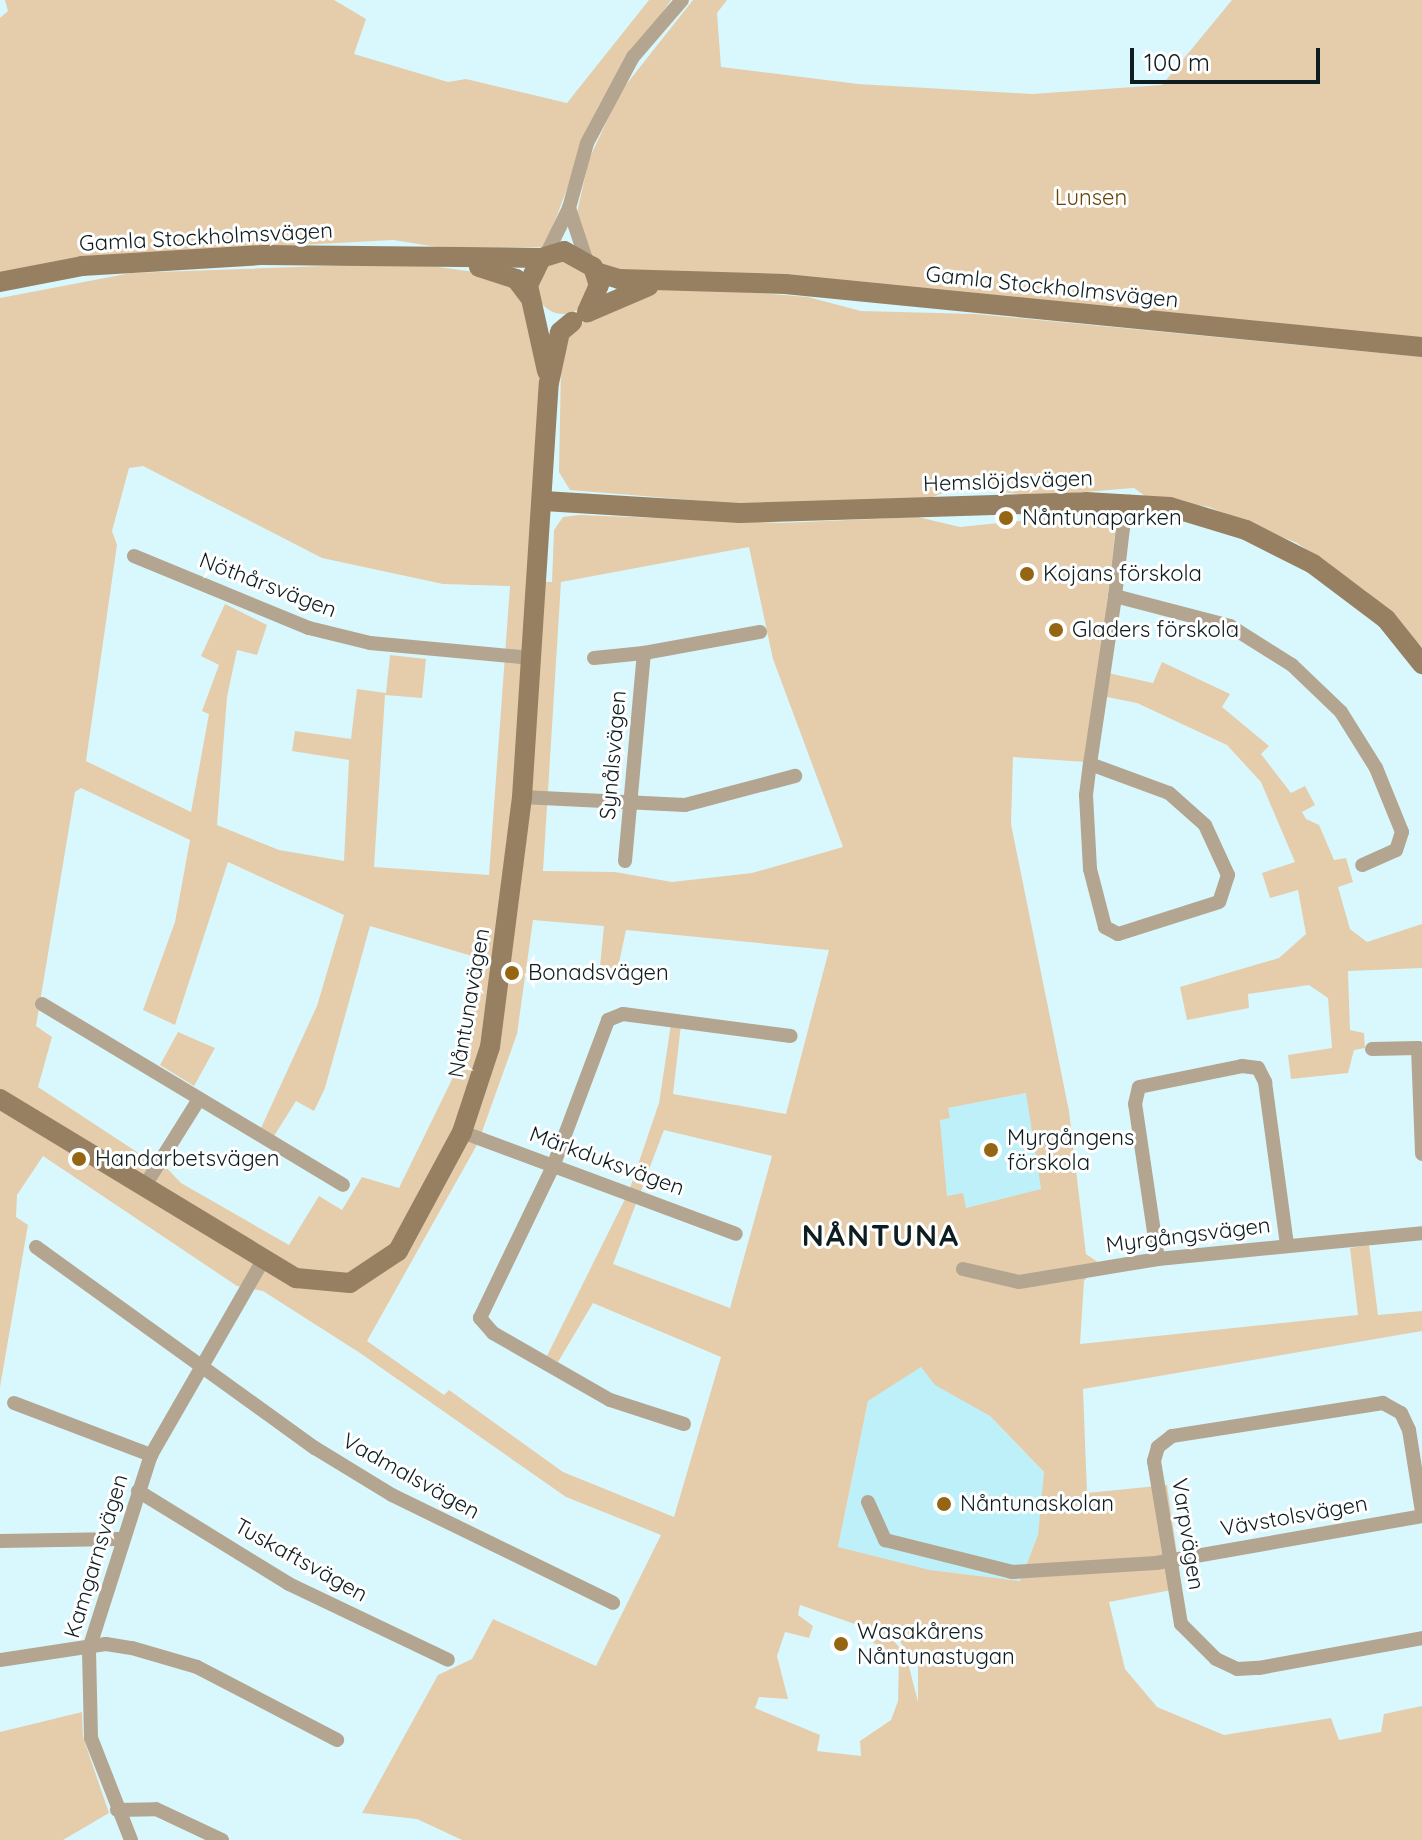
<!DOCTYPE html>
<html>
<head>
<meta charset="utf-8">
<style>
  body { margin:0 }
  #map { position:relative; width:1422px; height:1840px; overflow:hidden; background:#d8f8fe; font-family:Quicksand,sans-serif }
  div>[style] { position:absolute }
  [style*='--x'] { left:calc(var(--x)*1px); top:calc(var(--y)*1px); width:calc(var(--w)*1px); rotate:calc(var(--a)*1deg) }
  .built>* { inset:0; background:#bef0f9 }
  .green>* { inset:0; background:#e5cdac }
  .round { border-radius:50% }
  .street>* { height:14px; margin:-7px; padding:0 7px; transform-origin:7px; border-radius:7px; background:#b4a590 }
  .secondary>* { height:20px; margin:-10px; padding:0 10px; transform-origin:10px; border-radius:10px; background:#968061 }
  .dots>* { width:22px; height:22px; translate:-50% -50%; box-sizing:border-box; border:4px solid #fff; border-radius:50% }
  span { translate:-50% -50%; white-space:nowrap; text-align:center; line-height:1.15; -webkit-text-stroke:6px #fff; paint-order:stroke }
  .park-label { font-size:22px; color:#684606 }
  .street-label { font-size:22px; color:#0e1d20 }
  .poi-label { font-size:22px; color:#0e1d20 }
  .left { translate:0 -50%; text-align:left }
  .district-label { font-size:30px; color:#0e1d20; font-weight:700; letter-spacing:2px }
  .scale { position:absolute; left:1130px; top:48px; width:190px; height:36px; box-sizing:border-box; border:4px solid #0e1d20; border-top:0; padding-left:10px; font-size:24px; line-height:28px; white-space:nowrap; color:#0e1d20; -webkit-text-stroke:6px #fff; paint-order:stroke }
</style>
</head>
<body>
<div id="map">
  <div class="built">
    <div style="clip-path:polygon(1027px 1093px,1042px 1189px,966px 1208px,947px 1196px,940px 1120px,948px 1108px)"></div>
    <div style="clip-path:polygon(922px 1366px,978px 1404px,1045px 1473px,1038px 1535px,1020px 1581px,930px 1570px,838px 1548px,868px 1401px)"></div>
  </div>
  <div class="green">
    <div style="clip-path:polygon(5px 0,334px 0,366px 19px,354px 54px,448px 82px,466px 79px,567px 103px,649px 0,671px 0,598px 107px,545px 247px,444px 248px,393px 240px,186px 251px,0 276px,0 18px,8px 11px)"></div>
    <div style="clip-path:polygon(693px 0,727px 0,717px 13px,721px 67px,858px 84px,1032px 94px,1162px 85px,1232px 0,1422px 0,1422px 338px,613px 272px,591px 255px,576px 217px,589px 159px,621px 91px)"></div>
    <div class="round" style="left:536px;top:260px;width:54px;height:54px"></div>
    <div style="clip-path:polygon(evenodd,410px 263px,496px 275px,512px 283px,527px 311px,543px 387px,532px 581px,552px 582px,554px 530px,563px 517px,579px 515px,781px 523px,918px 517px,960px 527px,1028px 520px,1035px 511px,1108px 509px,1117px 518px,1099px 671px,1153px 683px,1162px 662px,1230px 694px,1222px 707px,1269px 746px,1261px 754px,1291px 793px,1305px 786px,1315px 805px,1302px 812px,1306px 819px,1319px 825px,1334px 860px,1346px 858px,1353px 882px,1338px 887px,1350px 929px,1367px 942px,1422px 924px,1422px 968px,1348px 971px,1350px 1030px,1364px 1033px,1365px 1048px,1354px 1050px,1348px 1073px,1291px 1079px,1288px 1055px,1332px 1048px,1328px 998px,1309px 985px,1248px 994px,1249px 1008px,1187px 1020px,1180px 987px,1279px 958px,1306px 934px,1298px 890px,1270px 898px,1262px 873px,1295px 862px,1261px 782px,1227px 745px,1137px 703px,1097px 695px,1086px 762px,1013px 757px,1011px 824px,1069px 1111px,1086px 1254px,1099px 1263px,1084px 1281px,1080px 1344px,1358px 1315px,1350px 1248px,1369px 1245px,1378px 1315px,1422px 1311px,1422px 1331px,1083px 1389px,1087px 1493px,1167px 1485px,1182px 1588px,1109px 1602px,1125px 1669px,1157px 1707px,1224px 1735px,1331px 1718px,1339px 1740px,1381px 1732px,1384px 1714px,1422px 1706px,1422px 1840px,462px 1840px,417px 1819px,362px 1813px,438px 1675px,472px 1659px,493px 1619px,596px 1666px,661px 1535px,566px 1497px,360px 1353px,263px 1291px,237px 1286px,43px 1156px,17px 1195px,16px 1217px,28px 1225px,0 1387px,0 298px,131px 273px,410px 263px,143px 466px,322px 558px,443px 584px,510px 586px,489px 875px,374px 867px,385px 695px,422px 698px,426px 659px,390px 655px,386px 693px,357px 689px,351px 739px,295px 731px,292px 751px,349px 760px,344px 861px,279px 850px,217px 825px,227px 697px,237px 650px,257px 655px,267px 625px,225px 604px,201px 656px,219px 665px,202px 711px,209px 714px,191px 812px,86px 761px,117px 545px,112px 531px,129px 468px,143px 466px,410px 263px,749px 547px,773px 659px,843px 847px,752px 873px,672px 882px,615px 872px,543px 871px,561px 582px,749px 547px,410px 263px,81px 788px,190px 840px,175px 922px,143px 1010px,175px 1025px,228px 862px,344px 915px,317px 1006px,261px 1128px,274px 1136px,296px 1101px,314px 1111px,325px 1088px,370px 926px,479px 958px,458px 1067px,399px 1188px,362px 1177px,342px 1210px,319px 1196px,289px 1245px,181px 1183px,157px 1158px,146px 1158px,38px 1087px,52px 1037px,36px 1026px,75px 792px,81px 788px,410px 263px,533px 920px,604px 926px,599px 976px,616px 977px,626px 930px,829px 950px,786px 1114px,673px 1094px,681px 1025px,671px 1024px,659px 1103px,629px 1191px,547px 1356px,558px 1362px,593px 1303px,721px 1357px,674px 1517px,563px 1472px,449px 1390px,444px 1395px,367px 1341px,478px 1143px,517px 1034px,533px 920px,410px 263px,1026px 1093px,1041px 1189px,966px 1208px,963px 1193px,947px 1196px,940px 1120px,950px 1118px,948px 1108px,1026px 1093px,410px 263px,664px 1130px,772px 1156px,730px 1308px,613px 1264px,664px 1130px,410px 263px,921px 1367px,935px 1385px,990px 1416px,1044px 1472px,1038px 1535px,1020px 1581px,930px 1570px,838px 1547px,868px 1401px,921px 1367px,410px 263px,800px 1605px,898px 1639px,918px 1666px,918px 1702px,906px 1655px,892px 1639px,869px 1640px,899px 1659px,898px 1701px,891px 1720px,860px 1741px,861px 1756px,817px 1751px,820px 1735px,755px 1708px,759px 1697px,788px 1699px,777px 1656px,785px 1632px,809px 1638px,813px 1626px,798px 1615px,800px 1605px)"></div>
    <div style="clip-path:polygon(698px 288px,808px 297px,861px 311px,976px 314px,1422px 357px,1422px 647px,1366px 591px,1297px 543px,1209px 507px,1145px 496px,1134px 488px,1035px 496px,958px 487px,930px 498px,753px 505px,570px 490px,559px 472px,561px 366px,571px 331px,601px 310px,659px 290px)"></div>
    <div style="clip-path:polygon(178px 1032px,215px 1048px,194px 1086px,160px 1065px)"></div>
    <div style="clip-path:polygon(82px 1712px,83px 1737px,109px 1813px,63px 1840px,0 1840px,0 1732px)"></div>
  </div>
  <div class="street">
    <div style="--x:569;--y:208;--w:54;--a:71.6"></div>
    <div style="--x:546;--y:255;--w:52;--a:-63.9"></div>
    <div style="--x:569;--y:208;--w:67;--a:-74.5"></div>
    <div style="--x:587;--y:143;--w:98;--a:-61.9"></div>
    <div style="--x:633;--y:57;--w:75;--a:-49.3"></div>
    <div style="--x:134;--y:556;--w:189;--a:22.4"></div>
    <div style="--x:309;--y:628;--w:63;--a:13.8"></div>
    <div style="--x:370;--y:643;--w:162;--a:5.3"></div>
    <div style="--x:1115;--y:596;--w:119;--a:14.6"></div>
    <div style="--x:1230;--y:626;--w:73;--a:32.2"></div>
    <div style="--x:1292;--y:665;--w:68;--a:43.8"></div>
    <div style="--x:1341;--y:712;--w:66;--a:58"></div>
    <div style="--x:1376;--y:768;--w:69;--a:67.9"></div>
    <div style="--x:1402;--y:832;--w:19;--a:108"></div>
    <div style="--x:1396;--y:850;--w:37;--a:156"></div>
    <div style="--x:594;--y:658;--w:50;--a:-5.7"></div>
    <div style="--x:1090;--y:764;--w:84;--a:20.2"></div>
    <div style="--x:1169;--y:793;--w:48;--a:41.6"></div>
    <div style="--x:1205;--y:825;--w:55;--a:65.3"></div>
    <div style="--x:1228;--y:875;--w:28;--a:108"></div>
    <div style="--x:1219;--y:902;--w:106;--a:162.4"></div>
    <div style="--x:1118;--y:934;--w:15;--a:-152"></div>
    <div style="--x:1105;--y:927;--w:60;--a:-104.5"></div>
    <div style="--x:1090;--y:869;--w:74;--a:-93.1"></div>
    <div style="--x:1086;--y:795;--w:31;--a:-83"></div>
    <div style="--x:1090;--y:764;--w:170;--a:-81.5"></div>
    <div style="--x:1115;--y:596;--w:68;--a:-83.3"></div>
    <div style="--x:1123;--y:528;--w:27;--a:-77"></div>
    <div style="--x:522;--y:797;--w:163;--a:2.8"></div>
    <div style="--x:685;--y:805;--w:114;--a:-14.8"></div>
    <div style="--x:625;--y:861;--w:209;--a:-84.8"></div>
    <div style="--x:644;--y:653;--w:118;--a:-10.3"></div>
    <div style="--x:42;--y:1004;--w:351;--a:31"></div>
    <div style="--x:1372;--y:1049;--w:46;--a:-1.2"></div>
    <div style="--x:1418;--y:1048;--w:106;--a:87.8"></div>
    <div style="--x:462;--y:1132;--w:292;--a:20.4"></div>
    <div style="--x:144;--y:1187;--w:102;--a:-57.9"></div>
    <div style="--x:36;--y:1247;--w:344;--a:35.8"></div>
    <div style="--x:315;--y:1448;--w:90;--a:31.4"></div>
    <div style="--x:392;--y:1495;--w:246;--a:26"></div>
    <div style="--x:1158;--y:1259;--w:157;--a:-98.4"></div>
    <div style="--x:1135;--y:1104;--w:17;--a:-77"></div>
    <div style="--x:1139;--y:1087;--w:105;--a:-11.5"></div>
    <div style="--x:1242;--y:1066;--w:16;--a:7"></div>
    <div style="--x:1258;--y:1068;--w:16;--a:63"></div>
    <div style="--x:1265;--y:1082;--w:164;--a:82.3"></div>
    <div style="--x:963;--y:1269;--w:57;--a:13.1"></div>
    <div style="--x:1019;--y:1282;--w:141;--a:-9.4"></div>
    <div style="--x:1158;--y:1259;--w:265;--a:-5.6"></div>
    <div style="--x:14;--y:1403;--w:147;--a:20.8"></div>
    <div style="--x:684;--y:1424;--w:78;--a:-162"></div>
    <div style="--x:610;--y:1400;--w:135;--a:-150.2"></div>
    <div style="--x:493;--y:1333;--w:20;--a:-131"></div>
    <div style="--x:480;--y:1318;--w:171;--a:-64.3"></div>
    <div style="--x:554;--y:1164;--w:154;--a:-69.4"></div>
    <div style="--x:608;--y:1020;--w:16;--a:-22"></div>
    <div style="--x:623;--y:1014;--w:169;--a:7.5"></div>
    <div style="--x:138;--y:1491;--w:177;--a:31.6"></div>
    <div style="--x:289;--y:1584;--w:176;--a:25.5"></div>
    <div style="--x:868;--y:1502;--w:42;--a:65.9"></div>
    <div style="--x:885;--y:1540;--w:131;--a:14.1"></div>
    <div style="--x:1012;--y:1572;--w:144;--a:-3.6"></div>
    <div style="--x:1156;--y:1563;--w:270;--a:-10"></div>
    <div style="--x:1422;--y:1512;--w:83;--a:-99"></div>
    <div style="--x:1409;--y:1430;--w:19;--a:-115"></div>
    <div style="--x:1401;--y:1413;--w:21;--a:-151"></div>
    <div style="--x:1383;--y:1403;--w:214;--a:171.1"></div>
    <div style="--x:1172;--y:1436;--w:18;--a:142"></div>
    <div style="--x:1158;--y:1447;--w:15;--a:106"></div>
    <div style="--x:1154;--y:1461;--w:165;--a:80.6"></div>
    <div style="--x:1181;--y:1624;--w:49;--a:45"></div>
    <div style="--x:1216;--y:1659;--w:23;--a:25"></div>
    <div style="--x:1237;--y:1669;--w:22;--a:-3"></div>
    <div style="--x:1259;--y:1668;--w:166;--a:-10.4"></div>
    <div style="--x:0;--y:1541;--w:119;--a:-1"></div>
    <div style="--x:0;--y:1660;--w:107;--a:-8.6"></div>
    <div style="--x:106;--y:1644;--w:26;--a:9"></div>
    <div style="--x:132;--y:1648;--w:68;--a:16.3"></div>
    <div style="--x:197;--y:1667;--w:158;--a:27.5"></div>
    <div style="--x:117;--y:1810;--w:39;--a:-1"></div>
    <div style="--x:156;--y:1809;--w:73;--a:25.2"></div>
    <div style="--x:131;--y:1840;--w:110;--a:-111.4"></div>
    <div style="--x:91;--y:1738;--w:89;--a:-91.3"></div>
    <div style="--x:89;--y:1649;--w:204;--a:-72.3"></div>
    <div style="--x:151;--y:1455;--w:225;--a:-60.1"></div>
  </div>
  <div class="secondary">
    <div style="--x:479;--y:267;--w:39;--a:18"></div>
    <div style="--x:516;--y:279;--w:21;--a:53"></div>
    <div style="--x:596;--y:272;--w:24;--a:17"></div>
    <div style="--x:619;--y:279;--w:166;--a:1.7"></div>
    <div style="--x:785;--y:284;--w:640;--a:5.65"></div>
    <div style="--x:0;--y:282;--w:84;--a:-11"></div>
    <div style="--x:82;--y:266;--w:182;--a:-3.5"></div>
    <div style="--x:264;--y:255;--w:277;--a:0.6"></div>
    <div style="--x:588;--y:312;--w:66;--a:-23.1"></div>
    <div style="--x:547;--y:371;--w:88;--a:-102.5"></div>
    <div style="--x:528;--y:285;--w:30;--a:-64"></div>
    <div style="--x:541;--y:258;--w:24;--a:-17"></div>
    <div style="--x:564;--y:251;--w:33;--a:29"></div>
    <div style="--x:593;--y:267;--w:19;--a:72"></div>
    <div style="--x:599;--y:285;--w:30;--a:114"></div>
    <div style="--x:544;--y:501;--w:196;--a:3.5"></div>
    <div style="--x:740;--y:513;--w:346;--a:-1.8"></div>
    <div style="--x:1086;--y:502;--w:84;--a:3.4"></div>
    <div style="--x:1170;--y:507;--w:79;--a:16.8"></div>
    <div style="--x:1246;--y:530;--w:75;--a:26.9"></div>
    <div style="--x:1313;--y:564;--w:91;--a:37"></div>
    <div style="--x:1386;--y:619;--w:58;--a:51.3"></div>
    <div style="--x:0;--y:1099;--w:346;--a:31.2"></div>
    <div style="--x:296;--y:1278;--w:54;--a:5.3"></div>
    <div style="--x:350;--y:1283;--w:58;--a:-33.7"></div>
    <div style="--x:398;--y:1251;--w:135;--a:-61.7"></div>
    <div style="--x:462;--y:1132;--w:89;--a:-71.8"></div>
    <div style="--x:490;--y:1047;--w:252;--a:-82.7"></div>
    <div style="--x:522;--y:797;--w:415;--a:-86.3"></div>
    <div style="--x:549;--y:383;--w:52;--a:-77.8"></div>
    <div style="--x:560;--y:332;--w:16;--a:-40"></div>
  </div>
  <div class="dots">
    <div style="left:1006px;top:518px;background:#946614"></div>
    <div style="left:1027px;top:574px;background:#946614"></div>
    <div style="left:1056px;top:630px;background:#946614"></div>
    <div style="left:512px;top:973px;background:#946614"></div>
    <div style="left:991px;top:1150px;background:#946614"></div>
    <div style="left:79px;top:1159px;background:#946614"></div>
    <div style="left:944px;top:1504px;background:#946614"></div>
    <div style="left:841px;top:1644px;background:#946614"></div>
  </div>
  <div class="park-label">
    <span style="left:1091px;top:198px">Lunsen</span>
  </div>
  <div class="street-label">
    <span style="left:206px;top:237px;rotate:-3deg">Gamla Stockholmsvägen</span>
    <span style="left:1052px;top:287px;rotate:6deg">Gamla Stockholmsvägen</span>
    <span style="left:1008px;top:481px;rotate:-2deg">Hemslöjdsvägen</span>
    <span style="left:268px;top:585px;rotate:21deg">Nöthårsvägen</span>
    <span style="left:613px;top:755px;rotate:-85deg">Synålsvägen</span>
    <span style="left:469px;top:1003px;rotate:-80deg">Nåntunavägen</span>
    <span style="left:607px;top:1161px;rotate:20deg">Märkduksvägen</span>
    <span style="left:1188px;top:1235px;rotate:-7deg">Myrgångsvägen</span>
    <span style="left:411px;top:1476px;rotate:29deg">Vadmalsvägen</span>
    <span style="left:1294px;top:1516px;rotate:-10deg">Vävstolsvägen</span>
    <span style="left:1188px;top:1534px;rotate:81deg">Varpvägen</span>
    <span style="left:96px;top:1556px;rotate:-73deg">Kamgarnsvägen</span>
    <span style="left:301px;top:1560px;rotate:29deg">Tuskaftsvägen</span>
  </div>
  <div class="poi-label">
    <span class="left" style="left:1022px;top:518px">Nåntunaparken</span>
    <span class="left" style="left:1043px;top:574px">Kojans förskola</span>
    <span class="left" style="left:1072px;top:630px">Gladers förskola</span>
    <span class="left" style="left:528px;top:973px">Bonadsvägen</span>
    <span class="left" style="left:1007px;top:1150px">Myrgångens<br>förskola</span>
    <span class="left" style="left:95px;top:1159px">Handarbetsvägen</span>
    <span class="left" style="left:960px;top:1504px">Nåntunaskolan</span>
    <span class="left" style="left:857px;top:1644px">Wasakårens<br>Nåntunastugan</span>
  </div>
  <div class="district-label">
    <span style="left:881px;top:1235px">NÅNTUNA</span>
  </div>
  <div class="scale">100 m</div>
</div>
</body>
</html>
